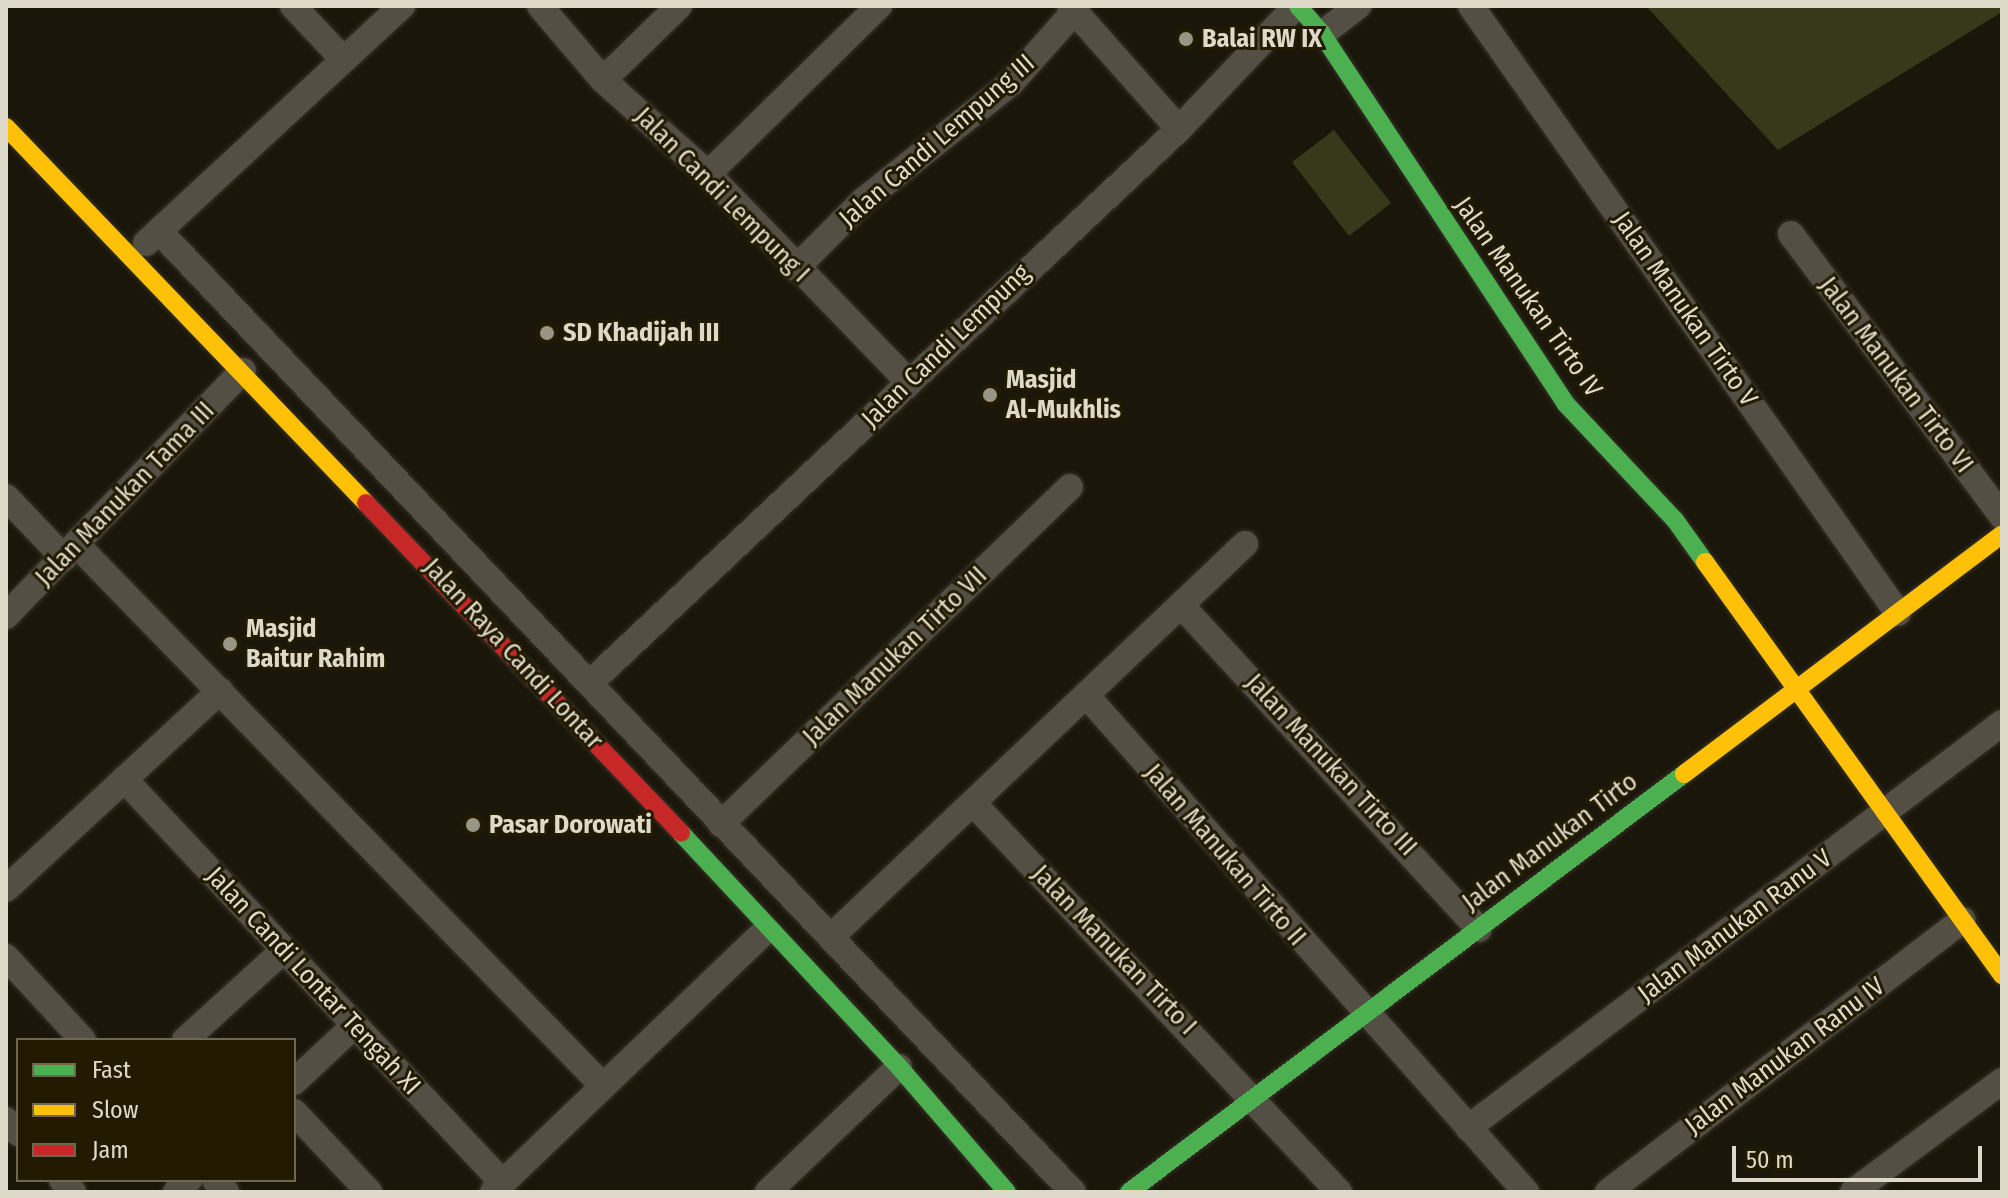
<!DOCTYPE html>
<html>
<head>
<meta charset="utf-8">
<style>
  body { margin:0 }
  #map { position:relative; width:2008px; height:1198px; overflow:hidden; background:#1a1609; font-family:"Fira Sans Condensed",sans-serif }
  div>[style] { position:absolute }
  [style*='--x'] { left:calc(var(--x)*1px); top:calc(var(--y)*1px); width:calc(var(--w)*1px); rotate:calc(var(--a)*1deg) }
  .green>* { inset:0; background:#37391b }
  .roads { filter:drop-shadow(0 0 2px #353229) drop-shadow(0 0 2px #353229) }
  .street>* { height:26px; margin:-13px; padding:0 13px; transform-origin:13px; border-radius:13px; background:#534f44 }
  .fast>* { height:18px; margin:-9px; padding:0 9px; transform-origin:9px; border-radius:9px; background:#4caf50 }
  .slow>* { height:18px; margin:-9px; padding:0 9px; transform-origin:9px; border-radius:9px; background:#ffc107 }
  .jam>* { height:18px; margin:-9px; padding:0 9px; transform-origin:9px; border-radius:9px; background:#c62828 }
  .dots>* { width:22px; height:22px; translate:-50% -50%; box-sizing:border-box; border:4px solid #221a01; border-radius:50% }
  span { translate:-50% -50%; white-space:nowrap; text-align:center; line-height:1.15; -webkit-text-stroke:6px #221a01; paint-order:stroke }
  .poi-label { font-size:26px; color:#ded9c9; font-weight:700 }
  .left { translate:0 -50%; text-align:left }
  .street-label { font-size:26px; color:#ded9c9 }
  .frame { position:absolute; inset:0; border:8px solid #ded9c9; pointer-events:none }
  .legend { position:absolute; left:16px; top:1038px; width:280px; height:144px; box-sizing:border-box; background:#221a01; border:2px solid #6d6651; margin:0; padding:10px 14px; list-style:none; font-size:24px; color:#ded9c9 }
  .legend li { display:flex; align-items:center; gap:16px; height:40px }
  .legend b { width:40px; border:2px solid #6d6651 }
  .scale { position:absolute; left:1732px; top:1146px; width:250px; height:36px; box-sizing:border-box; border:4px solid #ded9c9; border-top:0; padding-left:10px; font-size:24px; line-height:28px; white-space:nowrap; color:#ded9c9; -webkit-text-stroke:6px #221a01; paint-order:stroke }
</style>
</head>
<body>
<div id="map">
  <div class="green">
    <div style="clip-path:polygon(1646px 6px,2002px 6px,2002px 12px,1778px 150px)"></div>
    <div style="clip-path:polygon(1334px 130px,1391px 203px,1349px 236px,1292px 162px)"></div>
  </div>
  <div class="roads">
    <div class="street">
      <div style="--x:293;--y:6;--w:73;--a:46.7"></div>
      <div style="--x:540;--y:6;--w:97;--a:49.6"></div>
      <div style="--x:603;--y:80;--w:141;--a:41.8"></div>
      <div style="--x:708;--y:174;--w:289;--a:46"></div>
      <div style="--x:1070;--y:6;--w:164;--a:48.5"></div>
      <div style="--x:1471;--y:6;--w:742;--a:54.88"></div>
      <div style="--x:1322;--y:34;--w:46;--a:-37.9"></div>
      <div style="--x:603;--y:80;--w:106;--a:-44.2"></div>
      <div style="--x:708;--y:174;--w:240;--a:-44.5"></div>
      <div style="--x:159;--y:231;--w:1326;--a:46.44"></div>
      <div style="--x:1791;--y:234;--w:352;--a:53.2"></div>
      <div style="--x:146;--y:243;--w:349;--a:-42.8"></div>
      <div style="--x:796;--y:268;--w:96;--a:-45"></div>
      <div style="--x:864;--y:200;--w:188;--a:-38.5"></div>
      <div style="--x:1011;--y:83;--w:96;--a:-48.4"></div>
      <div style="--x:6;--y:497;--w:84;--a:46.4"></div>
      <div style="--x:76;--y:544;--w:756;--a:45.8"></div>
      <div style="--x:1181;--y:605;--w:440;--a:47.4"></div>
      <div style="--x:6;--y:616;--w:341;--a:-46"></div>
      <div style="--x:591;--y:682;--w:807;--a:-43.24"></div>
      <div style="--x:1179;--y:129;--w:170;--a:-46.4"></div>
      <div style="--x:1086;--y:695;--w:664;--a:48.48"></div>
      <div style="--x:124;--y:779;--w:554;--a:46.83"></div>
      <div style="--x:973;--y:803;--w:534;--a:46.74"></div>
      <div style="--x:721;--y:824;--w:485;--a:-44"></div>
      <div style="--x:6;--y:889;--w:292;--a:-42.8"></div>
      <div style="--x:831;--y:937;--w:571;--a:-43.51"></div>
      <div style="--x:6;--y:957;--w:113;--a:47.1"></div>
      <div style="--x:185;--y:1040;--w:134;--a:-42.3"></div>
      <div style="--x:294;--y:1082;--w:83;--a:-43.1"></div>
      <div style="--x:294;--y:1112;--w:110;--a:46.8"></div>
      <div style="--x:6;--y:1120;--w:18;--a:47"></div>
      <div style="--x:1468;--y:1128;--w:670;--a:-37.18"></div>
      <div style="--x:62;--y:1180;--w:16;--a:47"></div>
      <div style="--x:215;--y:1180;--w:16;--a:47"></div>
      <div style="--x:176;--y:1192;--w:18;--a:-43"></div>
      <div style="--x:493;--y:1192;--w:378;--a:-43.8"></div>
      <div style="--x:768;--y:1192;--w:181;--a:-43.7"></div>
      <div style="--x:1608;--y:1192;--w:447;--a:-37.5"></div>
      <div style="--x:1853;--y:1192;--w:186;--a:-36.7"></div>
    </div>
    <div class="fast">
      <div style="--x:1298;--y:6;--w:37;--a:49"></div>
      <div style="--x:1322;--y:34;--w:442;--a:56.6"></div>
      <div style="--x:1565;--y:403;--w:161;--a:46.8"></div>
      <div style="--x:1675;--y:520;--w:52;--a:54.5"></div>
      <div style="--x:681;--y:833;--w:320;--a:47"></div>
      <div style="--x:899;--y:1067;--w:165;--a:49.2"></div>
      <div style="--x:1129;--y:1192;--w:695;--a:-36.99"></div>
    </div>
    <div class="slow">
      <div style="--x:6;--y:127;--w:521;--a:46.25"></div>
      <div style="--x:1705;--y:562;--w:509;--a:54.28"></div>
      <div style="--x:1684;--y:774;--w:398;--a:-37"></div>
    </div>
    <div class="jam">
      <div style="--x:366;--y:503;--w:456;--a:46.3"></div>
    </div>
  </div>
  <div class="dots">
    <div style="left:1186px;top:39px;background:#999586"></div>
    <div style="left:547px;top:333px;background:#999586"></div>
    <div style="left:990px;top:395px;background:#999586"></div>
    <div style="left:230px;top:644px;background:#999586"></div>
    <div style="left:473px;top:825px;background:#999586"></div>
  </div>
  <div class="poi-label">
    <span class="left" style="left:1202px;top:39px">Balai RW IX</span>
    <span class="left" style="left:563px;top:333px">SD Khadijah III</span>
    <span class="left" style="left:1006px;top:395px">Masjid<br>Al-Mukhlis</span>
    <span class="left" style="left:246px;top:644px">Masjid<br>Baitur Rahim</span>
    <span class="left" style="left:489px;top:825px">Pasar Dorowati</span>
  </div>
  <div class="street-label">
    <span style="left:937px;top:141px;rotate:-41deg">Jalan Candi Lempung III</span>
    <span style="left:722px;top:195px;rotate:45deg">Jalan Candi Lempung I</span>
    <span style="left:1528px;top:297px;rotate:55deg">Jalan Manukan Tirto IV</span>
    <span style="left:1685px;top:309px;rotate:55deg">Jalan Manukan Tirto V</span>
    <span style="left:946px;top:346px;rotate:-44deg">Jalan Candi Lempung</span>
    <span style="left:1896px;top:375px;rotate:53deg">Jalan Manukan Tirto VI</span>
    <span style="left:125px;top:494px;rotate:-46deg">Jalan Manukan Tama III</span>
    <span style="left:513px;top:654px;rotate:47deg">Jalan Raya Candi Lontar</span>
    <span style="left:895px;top:656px;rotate:-44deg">Jalan Manukan Tirto VII</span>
    <span style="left:1331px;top:765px;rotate:47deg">Jalan Manukan Tirto III</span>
    <span style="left:1550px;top:842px;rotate:-37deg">Jalan Manukan Tirto</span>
    <span style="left:1225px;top:855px;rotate:49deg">Jalan Manukan Tirto II</span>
    <span style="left:1735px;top:926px;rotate:-37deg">Jalan Manukan Ranu V</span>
    <span style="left:1114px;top:950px;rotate:46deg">Jalan Manukan Tirto I</span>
    <span style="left:313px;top:981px;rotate:47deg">Jalan Candi Lontar Tengah XI</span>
    <span style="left:1785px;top:1056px;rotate:-37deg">Jalan Manukan Ranu IV</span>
  </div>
  <div class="frame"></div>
  <ul class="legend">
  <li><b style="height:10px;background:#4caf50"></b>Fast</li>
  <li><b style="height:10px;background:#ffc107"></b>Slow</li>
  <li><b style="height:10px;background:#c62828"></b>Jam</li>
  </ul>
  <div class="scale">50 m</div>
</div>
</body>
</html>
